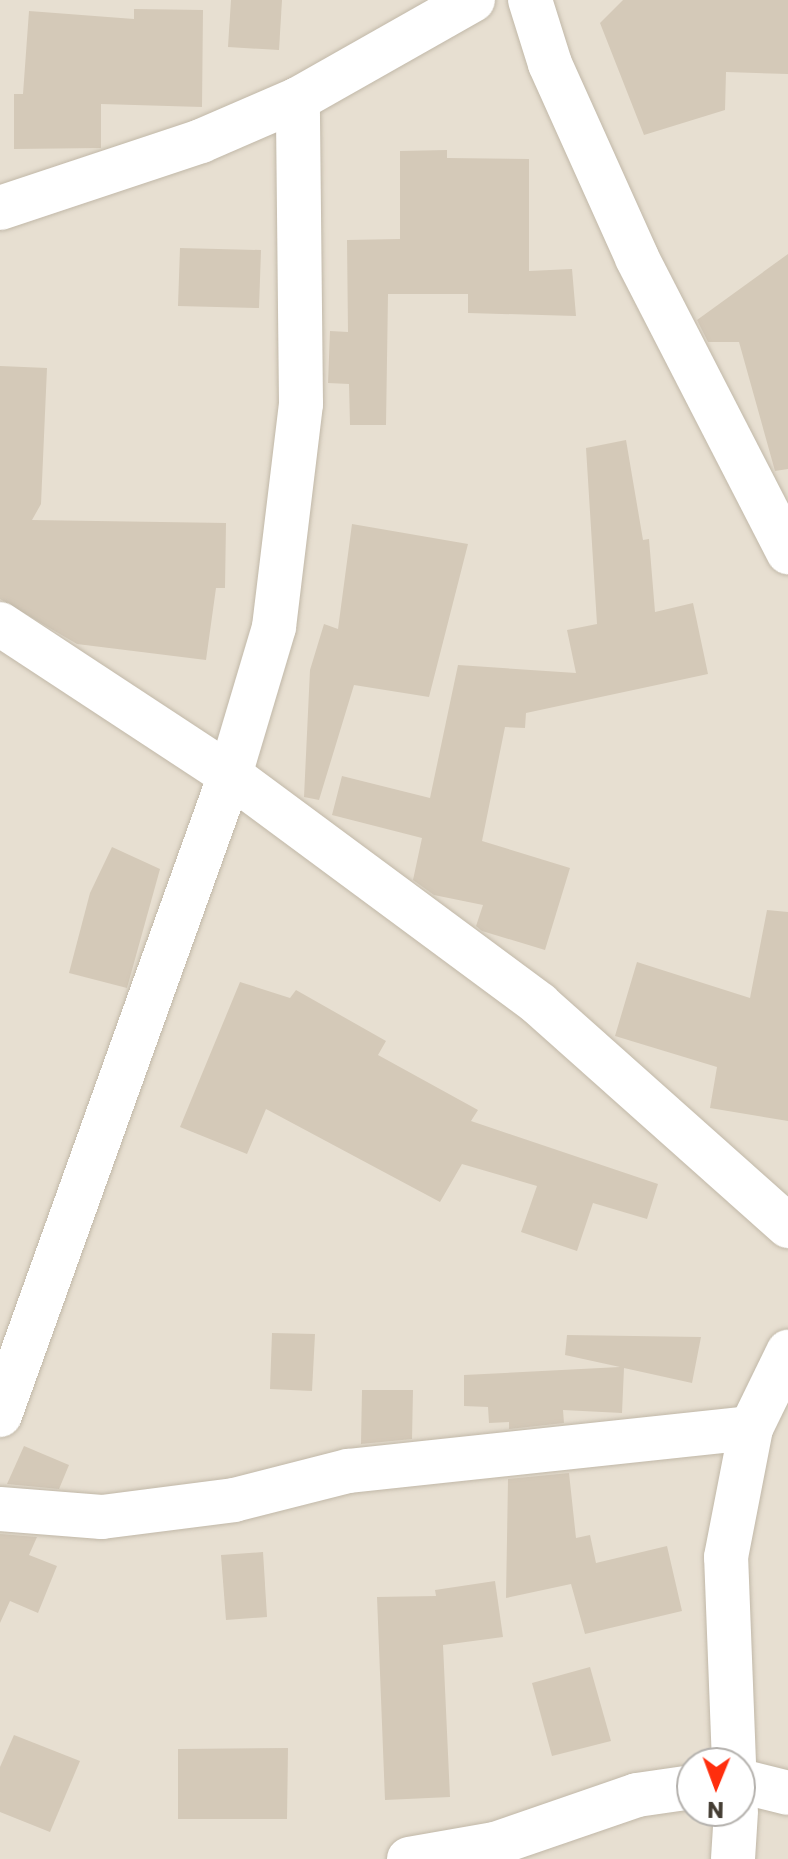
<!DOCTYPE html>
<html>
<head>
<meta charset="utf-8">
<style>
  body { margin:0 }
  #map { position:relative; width:788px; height:1859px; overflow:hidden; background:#f2ede3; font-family:Poppins,sans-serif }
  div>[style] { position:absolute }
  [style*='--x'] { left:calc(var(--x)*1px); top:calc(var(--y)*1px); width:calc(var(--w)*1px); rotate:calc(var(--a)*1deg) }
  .residential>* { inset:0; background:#e7dfd1 }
  .building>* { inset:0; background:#d4c9b8 }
  .roads { filter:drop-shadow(0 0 2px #c1b8a8) drop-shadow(0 0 2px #c1b8a8) }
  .street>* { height:44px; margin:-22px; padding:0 22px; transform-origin:22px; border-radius:22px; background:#fff }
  span { translate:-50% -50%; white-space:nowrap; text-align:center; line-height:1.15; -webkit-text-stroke:7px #fff; paint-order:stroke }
  .north { position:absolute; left:676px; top:1747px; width:80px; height:80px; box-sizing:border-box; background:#fff; border:2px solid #b4b1ad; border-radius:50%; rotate:181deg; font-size:22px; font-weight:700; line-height:32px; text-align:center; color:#443d33 }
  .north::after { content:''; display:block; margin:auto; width:28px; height:36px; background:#ff2e0d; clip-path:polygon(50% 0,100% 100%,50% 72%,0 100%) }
</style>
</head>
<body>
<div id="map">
  <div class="residential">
    <div style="clip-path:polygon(evenodd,0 0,788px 0,788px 1859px,0 1859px,0 0,692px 1763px,740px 1763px,740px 1811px,692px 1811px,692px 1763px)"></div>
  </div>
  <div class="building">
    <div style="clip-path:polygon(231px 0,282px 0,279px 50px,228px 47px)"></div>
    <div style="clip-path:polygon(623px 0,788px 0,788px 74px,726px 72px,725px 110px,644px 135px,600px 23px)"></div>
    <div style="clip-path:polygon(134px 9px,203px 10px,202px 107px,101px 104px,101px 148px,14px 149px,14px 94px,23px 94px,29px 11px,134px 19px)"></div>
    <div style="clip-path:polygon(447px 150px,447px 158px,529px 159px,529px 271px,572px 269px,576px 316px,468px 313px,468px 294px,388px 294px,386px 425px,350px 425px,349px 384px,328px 383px,330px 331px,348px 332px,347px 240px,400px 239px,400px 151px)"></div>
    <div style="clip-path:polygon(180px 248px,261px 250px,259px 308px,178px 306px)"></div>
    <div style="clip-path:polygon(788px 254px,788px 469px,775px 471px,739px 342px,708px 342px,697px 320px)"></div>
    <div style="clip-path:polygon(0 366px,47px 368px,41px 504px,32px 520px,226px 523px,225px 588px,216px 588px,206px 660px,77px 644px,0 599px)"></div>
    <div style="clip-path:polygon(626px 440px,643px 540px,649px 539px,655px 612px,693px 603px,708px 674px,526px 713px,525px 728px,505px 727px,482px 841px,570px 868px,545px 950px,482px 931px,476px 926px,483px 905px,434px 895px,413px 880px,422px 838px,332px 815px,342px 776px,430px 798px,458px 665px,576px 673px,567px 630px,597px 624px,586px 448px)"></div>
    <div style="clip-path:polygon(352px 524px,468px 544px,429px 697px,354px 685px,319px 800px,304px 797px,310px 670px,324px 624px,338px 629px)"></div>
    <div style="clip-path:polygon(112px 847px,160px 869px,127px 988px,69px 973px,90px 893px)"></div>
    <div style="clip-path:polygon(767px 910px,788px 912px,788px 1121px,710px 1108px,717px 1067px,615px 1036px,637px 962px,750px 998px)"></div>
    <div style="clip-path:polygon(240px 982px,290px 998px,296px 990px,386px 1041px,378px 1055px,478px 1110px,471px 1121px,658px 1184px,647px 1219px,593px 1203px,577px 1251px,521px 1232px,537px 1186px,462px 1164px,440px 1202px,266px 1109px,247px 1154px,180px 1127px)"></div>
    <div style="clip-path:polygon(272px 1333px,315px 1334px,312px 1391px,270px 1389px)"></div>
    <div style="clip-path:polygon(567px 1335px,701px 1337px,692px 1383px,624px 1368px,622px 1413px,563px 1410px,564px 1423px,509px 1429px,509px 1422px,489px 1423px,488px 1407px,464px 1406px,464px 1375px,620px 1367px,565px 1355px)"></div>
    <div style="clip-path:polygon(362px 1390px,413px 1390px,412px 1439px,361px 1444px)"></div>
    <div style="clip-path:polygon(24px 1446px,69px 1465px,59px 1489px,7px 1484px)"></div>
    <div style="clip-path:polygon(569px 1473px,576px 1538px,590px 1535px,596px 1563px,667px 1546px,682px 1611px,585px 1634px,571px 1584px,506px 1598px,508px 1479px)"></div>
    <div style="clip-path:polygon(0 1534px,37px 1537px,29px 1555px,57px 1566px,38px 1613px,10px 1601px,0 1623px)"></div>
    <div style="clip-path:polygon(263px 1552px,267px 1617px,226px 1620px,221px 1555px)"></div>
    <div style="clip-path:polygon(495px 1581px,503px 1637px,443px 1645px,450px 1797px,385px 1800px,377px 1597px,436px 1596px,435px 1590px)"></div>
    <div style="clip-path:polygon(590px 1667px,611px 1741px,552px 1756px,532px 1683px)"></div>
    <div style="clip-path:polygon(14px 1735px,80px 1761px,50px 1832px,0 1812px,0 1767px)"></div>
    <div style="clip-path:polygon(288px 1748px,287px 1819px,178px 1819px,178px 1749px)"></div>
  </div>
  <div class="roads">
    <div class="street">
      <div style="--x:530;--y:0;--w:67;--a:72.6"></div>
      <div style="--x:550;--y:64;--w:213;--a:65.8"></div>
      <div style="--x:637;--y:258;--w:331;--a:62.8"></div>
      <div style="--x:0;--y:208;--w:212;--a:-18.4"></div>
      <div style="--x:201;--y:141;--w:106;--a:-23.4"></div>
      <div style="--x:298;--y:99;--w:201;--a:-29.5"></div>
      <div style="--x:0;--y:624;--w:275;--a:33.3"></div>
      <div style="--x:230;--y:775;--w:385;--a:36.5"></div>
      <div style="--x:539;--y:1004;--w:334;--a:41.7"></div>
      <div style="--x:0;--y:1415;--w:680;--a:-70.23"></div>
      <div style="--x:230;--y:775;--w:154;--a:-73.4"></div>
      <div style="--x:274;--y:627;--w:225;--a:-83.1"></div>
      <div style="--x:301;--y:404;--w:305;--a:-90.6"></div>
      <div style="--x:0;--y:1509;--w:102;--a:4.5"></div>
      <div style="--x:102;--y:1517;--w:133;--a:-7.3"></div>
      <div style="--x:234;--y:1500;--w:118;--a:-14.3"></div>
      <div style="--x:348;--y:1471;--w:405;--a:-6.1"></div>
      <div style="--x:734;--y:1763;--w:206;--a:-92.2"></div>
      <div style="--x:726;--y:1557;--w:131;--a:-79"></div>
      <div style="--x:751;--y:1428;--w:85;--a:-64"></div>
      <div style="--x:740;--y:1781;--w:49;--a:14"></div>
      <div style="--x:409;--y:1859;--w:87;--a:-9.9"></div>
      <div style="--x:495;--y:1844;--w:150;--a:-19"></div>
      <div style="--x:637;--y:1795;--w:56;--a:-8.3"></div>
      <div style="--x:733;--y:1859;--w:48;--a:-86.4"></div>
    </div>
  </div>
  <div class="north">N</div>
</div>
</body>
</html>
